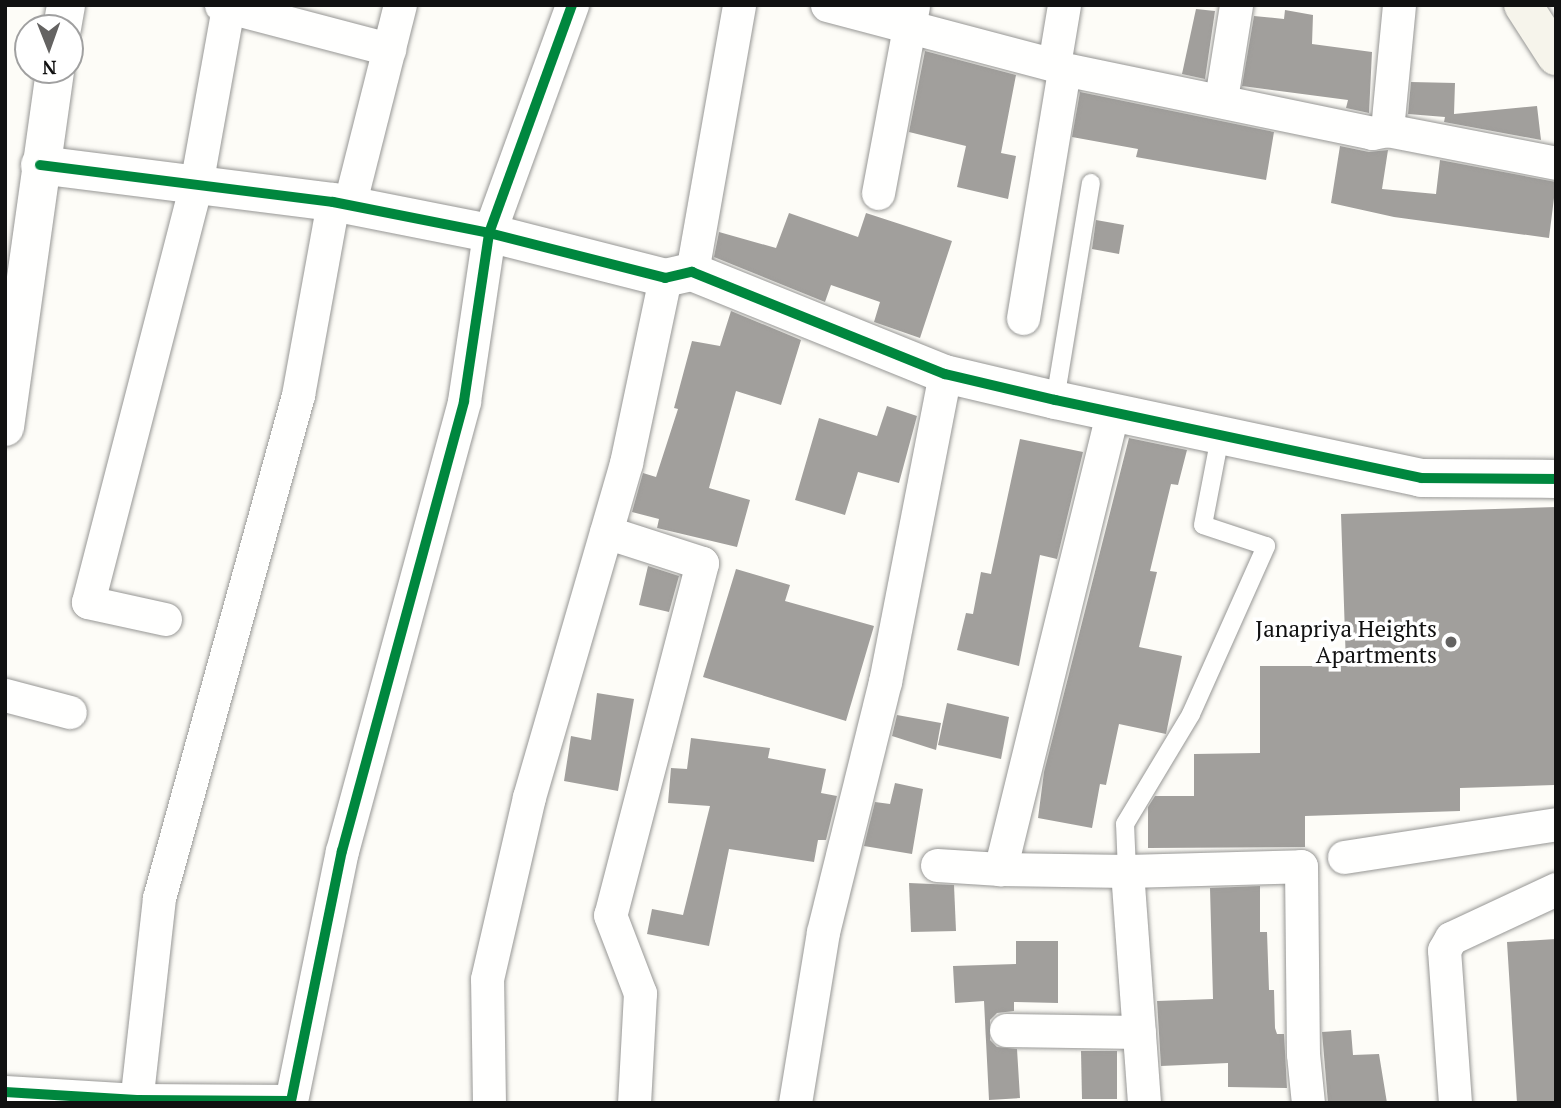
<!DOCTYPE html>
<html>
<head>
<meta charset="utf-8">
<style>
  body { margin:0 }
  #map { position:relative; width:1561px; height:1108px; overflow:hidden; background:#fdfcf7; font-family:"PT Serif",serif }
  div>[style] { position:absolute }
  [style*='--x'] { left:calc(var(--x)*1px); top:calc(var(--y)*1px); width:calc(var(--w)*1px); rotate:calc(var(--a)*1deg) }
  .building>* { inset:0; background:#a19f9c }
  .roads { filter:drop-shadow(0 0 2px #979795) drop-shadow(0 0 2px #979795) }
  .service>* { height:18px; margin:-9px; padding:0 9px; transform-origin:9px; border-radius:9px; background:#fffffe }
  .minor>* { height:33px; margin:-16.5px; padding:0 16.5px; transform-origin:16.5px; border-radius:16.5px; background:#fffffe }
  .tertiary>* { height:38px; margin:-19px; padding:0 19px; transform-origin:19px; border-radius:19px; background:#fffffe }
  .secondary>* { height:38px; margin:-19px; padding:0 19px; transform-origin:19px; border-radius:19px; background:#f6f4eb }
  .cycleway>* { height:10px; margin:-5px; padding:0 5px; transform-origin:5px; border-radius:5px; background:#00873e }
  .dots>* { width:19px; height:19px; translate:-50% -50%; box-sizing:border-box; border:4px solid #fff; border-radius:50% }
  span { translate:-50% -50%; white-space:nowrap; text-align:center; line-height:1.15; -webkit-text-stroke:7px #fff; paint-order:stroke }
  .poi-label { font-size:23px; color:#111 }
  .right { translate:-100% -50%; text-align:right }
  .frame { position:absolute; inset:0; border:7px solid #111; pointer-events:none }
  .north { position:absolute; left:14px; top:14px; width:70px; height:70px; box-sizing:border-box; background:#fff; border:2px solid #a0a0a0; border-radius:50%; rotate:179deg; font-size:19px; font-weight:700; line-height:28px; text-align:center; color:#111 }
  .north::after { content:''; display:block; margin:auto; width:24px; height:32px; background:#646362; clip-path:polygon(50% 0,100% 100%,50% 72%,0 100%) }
</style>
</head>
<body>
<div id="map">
  <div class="building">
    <div style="clip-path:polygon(1196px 9px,1215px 11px,1205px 79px,1182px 74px)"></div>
    <div style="clip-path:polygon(1285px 10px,1313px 15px,1312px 44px,1372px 52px,1369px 113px,1346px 108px,1348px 100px,1242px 86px,1254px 16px,1284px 19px)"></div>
    <div style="clip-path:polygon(925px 51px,1016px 75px,1001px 153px,1016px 156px,1008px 199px,957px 187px,966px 146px,909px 132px)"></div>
    <div style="clip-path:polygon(1411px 82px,1455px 83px,1454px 114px,1537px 106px,1541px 140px,1444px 122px,1445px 117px,1408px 114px)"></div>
    <div style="clip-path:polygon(1080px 92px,1274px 132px,1266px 180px,1136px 157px,1138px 149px,1072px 137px)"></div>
    <div style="clip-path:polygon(1340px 146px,1369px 152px,1388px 150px,1382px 189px,1436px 194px,1440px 160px,1556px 182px,1549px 238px,1394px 217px,1331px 203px)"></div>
    <div style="clip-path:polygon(789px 213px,858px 237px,866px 213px,952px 241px,920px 338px,874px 322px,880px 302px,831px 285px,825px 302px,714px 257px,719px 232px,776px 248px)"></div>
    <div style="clip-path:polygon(1096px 220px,1124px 225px,1119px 254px,1092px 249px)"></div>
    <div style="clip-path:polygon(731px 311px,801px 340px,781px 405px,736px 391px,709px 488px,750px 500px,737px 547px,657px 528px,659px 519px,632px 512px,643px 473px,656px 477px,678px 409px,674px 408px,692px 341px,720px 346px)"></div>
    <div style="clip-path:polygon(887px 406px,917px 416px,899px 483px,858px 472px,845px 515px,795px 500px,819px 418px,877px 436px)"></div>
    <div style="clip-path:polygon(1129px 438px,1187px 450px,1178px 485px,1171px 484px,1150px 571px,1157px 572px,1139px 647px,1182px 656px,1166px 734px,1119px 724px,1106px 785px,1100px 784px,1092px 828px,1038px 818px,1044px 772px)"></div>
    <div style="clip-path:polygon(1020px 439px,1083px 452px,1057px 559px,1040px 555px,1019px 666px,957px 650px,966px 613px,973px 614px,981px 572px,991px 574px)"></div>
    <div style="clip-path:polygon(1556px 507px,1554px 785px,1460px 788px,1460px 811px,1305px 816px,1305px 847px,1148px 848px,1148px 807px,1155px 796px,1194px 796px,1194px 754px,1260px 753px,1260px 666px,1346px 666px,1341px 514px)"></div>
    <div style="clip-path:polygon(648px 566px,679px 576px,669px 612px,639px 605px)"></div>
    <div style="clip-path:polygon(736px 569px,790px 585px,785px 601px,874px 626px,846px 721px,703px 677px)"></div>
    <div style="clip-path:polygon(597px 693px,634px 699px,618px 791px,564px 781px,571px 736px,591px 740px)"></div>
    <div style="clip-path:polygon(947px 703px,1009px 717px,1001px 759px,938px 745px)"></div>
    <div style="clip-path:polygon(897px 715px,941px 723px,936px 750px,892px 736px)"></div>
    <div style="clip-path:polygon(691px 738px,770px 748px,768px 758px,826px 769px,821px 793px,837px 796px,826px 840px,818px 840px,814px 862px,729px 849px,709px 946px,647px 934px,652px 909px,683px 915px,710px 806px,668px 803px,671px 768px,687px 769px)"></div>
    <div style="clip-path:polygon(895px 783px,923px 789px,912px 854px,864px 846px,875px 802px,890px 804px)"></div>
    <div style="clip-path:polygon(909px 883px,954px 885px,956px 931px,911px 932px)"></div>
    <div style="clip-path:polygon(1260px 886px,1260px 932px,1267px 932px,1269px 990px,1274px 990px,1275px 1028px,1277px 1034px,1284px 1034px,1287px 1088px,1228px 1087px,1228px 1063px,1161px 1066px,1157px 1001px,1213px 999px,1210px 888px)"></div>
    <div style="clip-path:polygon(1556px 939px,1556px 1103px,1517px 1103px,1507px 942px)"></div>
    <div style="clip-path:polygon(1016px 941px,1058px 941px,1058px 1003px,1014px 1002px,1014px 1011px,997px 1013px,990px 1020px,990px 1040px,997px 1047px,1017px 1049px,1020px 1098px,989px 1100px,984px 1001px,955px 1003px,953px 966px,1016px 964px)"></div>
    <div style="clip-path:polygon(1351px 1030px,1353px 1055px,1379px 1054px,1387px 1103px,1328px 1103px,1322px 1032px)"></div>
    <div style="clip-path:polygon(1081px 1051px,1117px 1051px,1117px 1099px,1082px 1099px)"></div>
  </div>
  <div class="roads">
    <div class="service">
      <div style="--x:1055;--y:400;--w:220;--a:-80.6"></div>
      <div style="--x:1127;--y:871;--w:47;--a:-92.4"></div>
      <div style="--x:1125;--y:824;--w:128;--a:-59"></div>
      <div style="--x:1191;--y:714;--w:184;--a:-65.9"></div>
      <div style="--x:1266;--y:546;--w:66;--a:-161.6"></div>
      <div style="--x:1203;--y:525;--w:90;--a:-79.1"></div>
    </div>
    <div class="minor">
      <div style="--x:221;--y:5;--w:174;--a:14.7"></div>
      <div style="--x:827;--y:5;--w:235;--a:14.8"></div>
      <div style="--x:1064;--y:5;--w:61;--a:99.5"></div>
      <div style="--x:1054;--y:65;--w:11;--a:22"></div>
      <div style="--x:1064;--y:69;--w:315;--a:11.7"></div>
      <div style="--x:1372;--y:133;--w:15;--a:-11"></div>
      <div style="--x:1399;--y:5;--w:126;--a:95.5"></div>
      <div style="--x:1387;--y:130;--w:172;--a:11"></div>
      <div style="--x:1221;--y:99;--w:95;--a:-80.9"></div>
      <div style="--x:878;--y:193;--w:190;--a:-79.4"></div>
      <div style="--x:349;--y:206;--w:207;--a:-75.8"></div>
      <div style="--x:692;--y:272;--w:271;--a:-80"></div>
      <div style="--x:1023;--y:318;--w:252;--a:-80.6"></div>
      <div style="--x:1112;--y:414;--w:469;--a:103.8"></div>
      <div style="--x:1000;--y:869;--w:127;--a:0.9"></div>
      <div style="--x:1127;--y:871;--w:174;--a:-1.6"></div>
      <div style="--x:1301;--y:866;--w:188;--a:89.4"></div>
      <div style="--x:1303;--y:1054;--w:49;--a:84.2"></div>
      <div style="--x:606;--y:532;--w:101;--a:17.9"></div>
      <div style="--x:702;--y:563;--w:364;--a:104.6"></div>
      <div style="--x:610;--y:915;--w:84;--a:69"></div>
      <div style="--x:640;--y:993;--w:110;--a:93.1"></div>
      <div style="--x:165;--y:619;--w:79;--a:-167.6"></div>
      <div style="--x:88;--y:602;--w:431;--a:-75.5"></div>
      <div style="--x:196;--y:185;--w:181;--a:-79.8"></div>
      <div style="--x:5;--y:695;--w:67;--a:14.7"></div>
      <div style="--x:1344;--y:857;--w:215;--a:-8.8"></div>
      <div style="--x:937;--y:865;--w:63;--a:3.6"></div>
      <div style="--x:1127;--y:871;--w:233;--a:85.8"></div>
      <div style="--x:1006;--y:1030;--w:133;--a:0.9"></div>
      <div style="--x:5;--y:1092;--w:132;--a:3.5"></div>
      <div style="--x:137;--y:1100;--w:154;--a:0.4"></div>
      <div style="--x:291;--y:1101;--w:255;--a:-78.5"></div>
      <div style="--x:342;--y:851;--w:466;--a:-74.8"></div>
      <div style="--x:464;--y:401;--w:170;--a:-81.5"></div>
      <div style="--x:489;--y:233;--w:243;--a:-70"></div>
      <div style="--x:136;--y:1103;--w:206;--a:-83.6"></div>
      <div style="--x:159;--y:898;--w:522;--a:-74.55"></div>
      <div style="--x:298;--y:395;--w:196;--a:-79.7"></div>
      <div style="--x:489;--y:1103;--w:124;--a:-90.9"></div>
      <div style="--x:487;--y:979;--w:187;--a:-77"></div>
      <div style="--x:529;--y:797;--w:348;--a:-73.8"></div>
      <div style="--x:626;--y:463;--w:189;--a:-78.1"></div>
      <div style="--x:795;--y:1103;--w:173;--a:-80.7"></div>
      <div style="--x:823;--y:932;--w:258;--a:-76.1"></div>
      <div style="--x:885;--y:682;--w:314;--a:-79"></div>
      <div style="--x:1455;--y:1103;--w:153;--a:-94.1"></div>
      <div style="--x:1444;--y:950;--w:14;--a:-60"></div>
      <div style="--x:1451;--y:938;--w:116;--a:-25"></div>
    </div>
    <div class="tertiary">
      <div style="--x:62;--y:28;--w:23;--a:-80"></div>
      <div style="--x:40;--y:165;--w:295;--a:7.2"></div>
      <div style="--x:333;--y:202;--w:159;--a:11.2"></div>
      <div style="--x:489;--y:233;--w:182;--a:14.3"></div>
      <div style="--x:665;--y:278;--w:28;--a:-13"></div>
      <div style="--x:692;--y:272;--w:273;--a:22"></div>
      <div style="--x:945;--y:374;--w:113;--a:13.3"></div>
      <div style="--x:1055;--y:400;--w:374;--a:12"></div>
      <div style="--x:1421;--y:478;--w:135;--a:0.4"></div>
      <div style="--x:5;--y:427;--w:360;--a:-82"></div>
    </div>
    <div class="secondary">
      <div style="--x:1523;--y:5;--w:61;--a:57.1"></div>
    </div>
  </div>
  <div class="cycleway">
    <div style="--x:40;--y:165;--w:295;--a:7.2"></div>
    <div style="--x:333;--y:202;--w:159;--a:11.2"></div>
    <div style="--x:489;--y:233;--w:182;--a:14.3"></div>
    <div style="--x:665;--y:278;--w:28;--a:-13"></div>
    <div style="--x:692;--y:272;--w:273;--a:22"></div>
    <div style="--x:945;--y:374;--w:113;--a:13.3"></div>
    <div style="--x:1055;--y:400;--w:374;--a:12"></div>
    <div style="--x:1421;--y:478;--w:135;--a:0.4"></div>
    <div style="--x:5;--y:1092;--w:132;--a:3.5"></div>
    <div style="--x:137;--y:1100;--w:154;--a:0.4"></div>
    <div style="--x:291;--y:1101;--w:255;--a:-78.5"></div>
    <div style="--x:342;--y:851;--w:466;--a:-74.8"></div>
    <div style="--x:464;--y:401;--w:170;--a:-81.5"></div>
    <div style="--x:489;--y:233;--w:243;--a:-70"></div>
  </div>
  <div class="dots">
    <div style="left:1451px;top:642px;background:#646362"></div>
  </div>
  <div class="poi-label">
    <span class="right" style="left:1437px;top:642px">Janapriya Heights<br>Apartments</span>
  </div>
  <div class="frame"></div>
  <div class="north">N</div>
</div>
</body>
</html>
